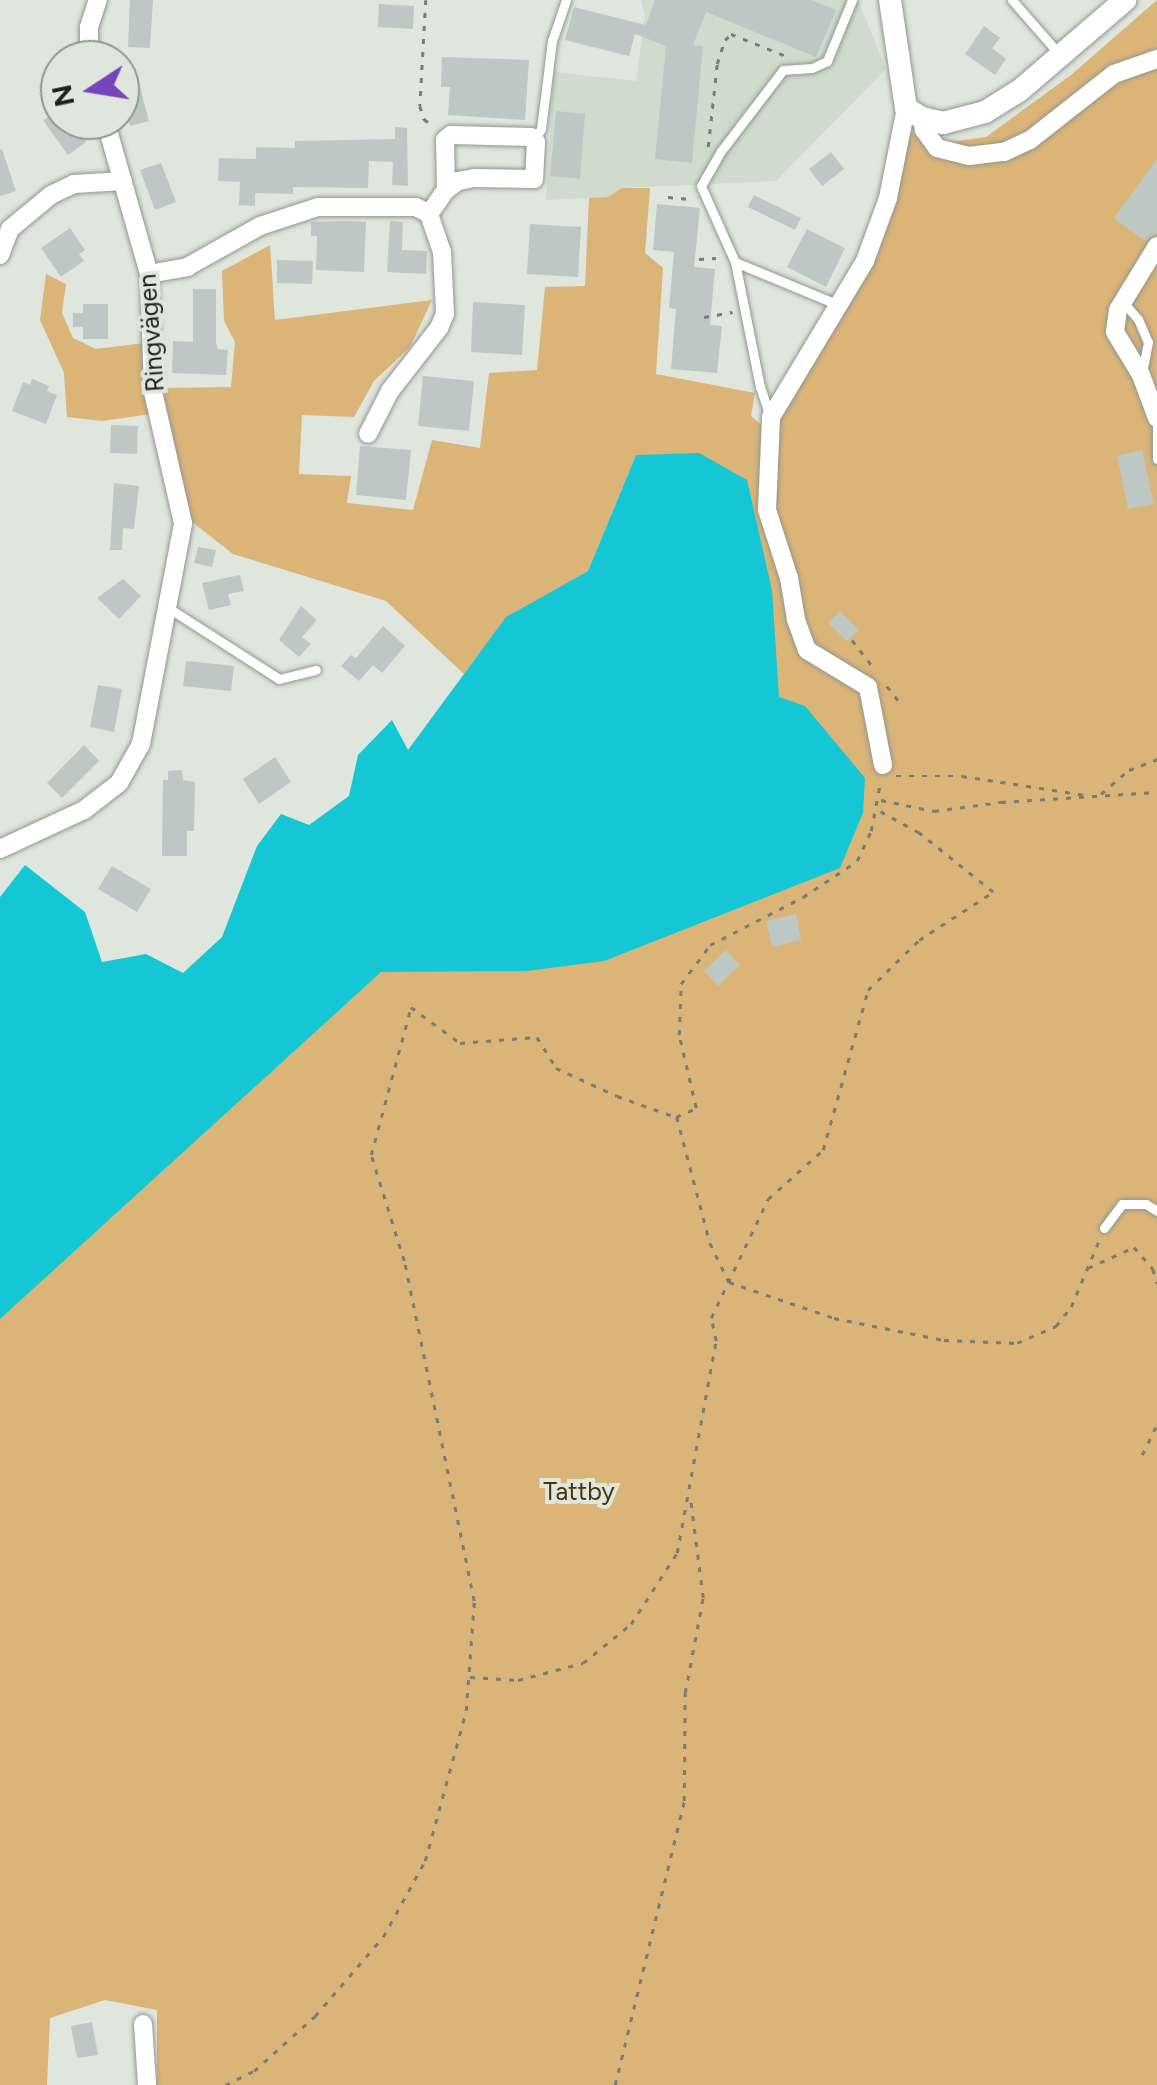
<!DOCTYPE html>
<html>
<head>
<meta charset="utf-8">
<style>
  body { margin:0 }
  #map { position:relative; width:1157px; height:2085px; overflow:hidden; background:#dfe6dd; font-family:Figtree,sans-serif }
  div>[style] { position:absolute }
  [style*='--x'] { left:calc(var(--x)*1px); top:calc(var(--y)*1px); width:calc(var(--w)*1px); rotate:calc(var(--a)*1deg) }
  .built>* { inset:0; background:#cfdbcd }
  .green>* { inset:0; background:#dbb477 }
  .water>* { inset:0; background:#15c6d4 }
  .building>* { inset:0; background:#bdc8c4 }
  .path>* { height:2.5px; margin-top:-1.25px; transform-origin:0; background:repeating-linear-gradient(90deg,#787d77 0 5px,transparent 0 13px) }
  .roads { filter:drop-shadow(0 0 2px #919790) drop-shadow(0 0 2px #919790) }
  .service>* { height:9px; margin:-4.5px; padding:0 4.5px; transform-origin:4.5px; border-radius:4.5px; background:#fff }
  .minor>* { height:18px; margin:-9px; padding:0 9px; transform-origin:9px; border-radius:9px; background:#fff }
  .tertiary>* { height:22px; margin:-11px; padding:0 11px; transform-origin:11px; border-radius:11px; background:#fff }
  span { translate:-50% -50%; white-space:nowrap; text-align:center; line-height:1.15; -webkit-text-stroke:8px #dfe6dd; paint-order:stroke }
  .street-label { font-size:25px; color:#1d201d }
  .park-label { font-size:25px; color:#4a340c }
  .north { position:absolute; left:40px; top:40px; width:100px; height:100px; box-sizing:border-box; background:#dfe6dd; border:2px solid #919790; border-radius:50%; rotate:258deg; font-size:28px; font-weight:700; line-height:40px; text-align:center; color:#1d201d }
  .north::after { content:''; display:block; margin:auto; width:35px; height:45px; background:#7644bc; clip-path:polygon(50% 0,100% 100%,50% 72%,0 100%) }
</style>
</head>
<body>
<div id="map">
  <div class="built">
    <div style="clip-path:polygon(641px 0,858px 0,886px 69px,776px 181px,622px 188px,608px 197px,546px 200px,554px 72px,636px 81px,645px 16px)"></div>
  </div>
  <div class="green">
    <div style="clip-path:polygon(1157px 0,1157px 2085px,157px 2085px,157px 2010px,105px 2000px,50px 2018px,47px 2085px,0 2085px,0 1125px,551px 819px,636px 455px,588px 571px,507px 617px,464px 674px,386px 601px,233px 554px,192px 522px,162px 388px,231px 387px,235px 342px,224px 321px,222px 271px,270px 245px,275px 320px,432px 300px,410px 347px,374px 381px,354px 417px,302px 415px,299px 474px,351px 476px,347px 503px,413px 510px,432px 440px,480px 448px,489px 373px,537px 370px,545px 287px,585px 286px,589px 198px,608px 197px,622px 188px,650px 188px,645px 253px,663px 268px,656px 374px,755px 393px,751px 416px,771px 433px,847px 302px,907px 132px,950px 142px,986px 137px,1071px 75px)"></div>
    <div style="clip-path:polygon(46px 274px,66px 284px,62px 313px,73px 338px,96px 349px,144px 343px,151px 414px,102px 421px,67px 417px,64px 373px,40px 320px)"></div>
  </div>
  <div class="water">
    <div style="clip-path:polygon(699px 453px,747px 480px,772px 590px,779px 697px,805px 706px,865px 778px,863px 813px,840px 868px,604px 961px,527px 971px,381px 972px,0 1319px,0 897px,25px 865px,85px 912px,102px 962px,146px 954px,183px 973px,222px 937px,257px 846px,281px 814px,309px 825px,349px 796px,358px 755px,392px 720px,408px 750px,506px 617px,588px 571px,636px 455px)"></div>
  </div>
  <div class="building">
    <div style="clip-path:polygon(130px 0,153px 0,150px 48px,128px 47px)"></div>
    <div style="clip-path:polygon(655px 0,811px 0,836px 10px,816px 57px,706px 12px,693px 45px,703px 46px,692px 163px,655px 159px,666px 46px,635px 34px,629px 56px,565px 40px,574px 7px,646px 25px)"></div>
    <div style="clip-path:polygon(379px 4px,414px 6px,413px 29px,378px 27px)"></div>
    <div style="clip-path:polygon(984px 26px,1000px 38px,992px 48px,1006px 59px,995px 75px,965px 54px)"></div>
    <div style="clip-path:polygon(442px 57px,529px 60px,525px 120px,448px 115px,450px 87px,441px 87px)"></div>
    <div style="clip-path:polygon(138px 80px,149px 121px,130px 126px,120px 85px)"></div>
    <div style="clip-path:polygon(60px 110px,60px 120px,70px 120px,86px 142px,68px 155px,43px 120px)"></div>
    <div style="clip-path:polygon(556px 111px,585px 114px,580px 179px,550px 176px)"></div>
    <div style="clip-path:polygon(395px 127px,407px 128px,408px 186px,392px 185px,393px 162px,369px 161px,368px 188px,293px 187px,293px 194px,255px 193px,255px 206px,239px 205px,240px 182px,218px 181px,219px 158px,256px 159px,256px 147px,295px 148px,295px 141px,395px 139px)"></div>
    <div style="clip-path:polygon(2px 149px,16px 191px,0 196px,0 150px)"></div>
    <div style="clip-path:polygon(831px 152px,844px 169px,822px 186px,809px 169px)"></div>
    <div style="clip-path:polygon(1157px 159px,1157px 234px,1145px 241px,1114px 218px)"></div>
    <div style="clip-path:polygon(161px 163px,176px 202px,155px 210px,140px 170px)"></div>
    <div style="clip-path:polygon(754px 195px,801px 218px,795px 230px,748px 207px)"></div>
    <div style="clip-path:polygon(657px 204px,700px 208px,694px 267px,715px 269px,710px 325px,722px 326px,717px 373px,671px 369px,676px 309px,669px 308px,674px 252px,653px 250px)"></div>
    <div style="clip-path:polygon(348px 221px,366px 222px,364px 272px,316px 270px,317px 236px,311px 236px,311px 222px)"></div>
    <div style="clip-path:polygon(390px 221px,403px 222px,402px 250px,427px 251px,426px 274px,387px 272px)"></div>
    <div style="clip-path:polygon(530px 224px,581px 227px,578px 277px,527px 274px)"></div>
    <div style="clip-path:polygon(70px 228px,85px 250px,79px 254px,84px 261px,61px 277px,41px 248px)"></div>
    <div style="clip-path:polygon(807px 229px,845px 248px,826px 287px,787px 267px)"></div>
    <div style="clip-path:polygon(277px 260px,313px 261px,312px 284px,277px 283px)"></div>
    <div style="clip-path:polygon(193px 289px,216px 289px,216px 343px,218px 349px,228px 350px,226px 375px,172px 373px,173px 341px,193px 342px)"></div>
    <div style="clip-path:polygon(473px 302px,525px 305px,522px 355px,471px 352px)"></div>
    <div style="clip-path:polygon(83px 304px,108px 304px,108px 339px,83px 339px,83px 327px,73px 327px,73px 313px,83px 313px)"></div>
    <div style="clip-path:polygon(423px 376px,474px 381px,469px 431px,418px 426px)"></div>
    <div style="clip-path:polygon(32px 379px,49px 386px,47px 391px,57px 395px,46px 424px,12px 411px,23px 382px,30px 385px)"></div>
    <div style="clip-path:polygon(111px 425px,138px 426px,137px 454px,110px 453px)"></div>
    <div style="clip-path:polygon(360px 446px,411px 450px,406px 500px,356px 495px)"></div>
    <div style="clip-path:polygon(1142px 450px,1154px 504px,1128px 509px,1117px 456px)"></div>
    <div style="clip-path:polygon(114px 483px,139px 486px,134px 529px,123px 528px,122px 550px,110px 550px)"></div>
    <div style="clip-path:polygon(198px 547px,216px 550px,212px 567px,194px 563px)"></div>
    <div style="clip-path:polygon(240px 575px,244px 591px,228px 594px,231px 605px,209px 610px,202px 583px)"></div>
    <div style="clip-path:polygon(123px 579px,141px 596px,119px 619px,97px 598px)"></div>
    <div style="clip-path:polygon(301px 606px,317px 620px,302px 637px,311px 644px,299px 657px,279px 640px)"></div>
    <div style="clip-path:polygon(840px 611px,859px 630px,847px 641px,828px 623px)"></div>
    <div style="clip-path:polygon(383px 626px,405px 646px,382px 673px,373px 665px,359px 681px,341px 666px,351px 655px,356px 658px)"></div>
    <div style="clip-path:polygon(186px 661px,234px 666px,231px 691px,183px 686px)"></div>
    <div style="clip-path:polygon(98px 685px,122px 689px,114px 732px,90px 727px)"></div>
    <div style="clip-path:polygon(84px 745px,99px 761px,62px 798px,47px 783px)"></div>
    <div style="clip-path:polygon(275px 757px,291px 782px,259px 804px,243px 779px)"></div>
    <div style="clip-path:polygon(182px 770px,183px 780px,195px 782px,194px 831px,187px 831px,187px 856px,162px 856px,163px 780px,168px 780px,168px 771px)"></div>
    <div style="clip-path:polygon(112px 866px,151px 889px,137px 912px,98px 889px)"></div>
    <div style="clip-path:polygon(796px 914px,801px 940px,772px 947px,766px 921px)"></div>
    <div style="clip-path:polygon(726px 950px,740px 965px,718px 986px,704px 971px)"></div>
    <div style="clip-path:polygon(92px 2022px,98px 2055px,77px 2058px,71px 2026px)"></div>
  </div>
  <div class="path">
    <div style="--x:426;--y:0;--w:106;--a:93.2"></div>
    <div style="--x:420;--y:106;--w:14;--a:73"></div>
    <div style="--x:424;--y:119;--w:10;--a:37"></div>
    <div style="--x:708;--y:147;--w:83;--a:-83.8"></div>
    <div style="--x:717;--y:64;--w:25;--a:-72"></div>
    <div style="--x:725;--y:40;--w:8;--a:-45"></div>
    <div style="--x:731;--y:34;--w:59;--a:21.8"></div>
    <div style="--x:668;--y:197;--w:22;--a:5"></div>
    <div style="--x:699;--y:259;--w:17;--a:-3"></div>
    <div style="--x:704;--y:317;--w:29;--a:-10"></div>
    <div style="--x:852;--y:640;--w:39;--a:52"></div>
    <div style="--x:887;--y:686;--w:23;--a:52"></div>
    <div style="--x:896;--y:776;--w:66;--a:0"></div>
    <div style="--x:962;--y:776;--w:125;--a:8.7"></div>
    <div style="--x:1101;--y:794;--w:37;--a:-41"></div>
    <div style="--x:1129;--y:770;--w:30;--a:-21"></div>
    <div style="--x:881;--y:800;--w:54;--a:11.7"></div>
    <div style="--x:934;--y:811;--w:68;--a:-7.7"></div>
    <div style="--x:1001;--y:802;--w:156;--a:-3.7"></div>
    <div style="--x:677;--y:1117;--w:130;--a:75.3"></div>
    <div style="--x:710;--y:1243;--w:43;--a:64"></div>
    <div style="--x:729;--y:1282;--w:111;--a:18.9"></div>
    <div style="--x:834;--y:1318;--w:112;--a:11.3"></div>
    <div style="--x:944;--y:1340;--w:73;--a:2.4"></div>
    <div style="--x:1017;--y:1343;--w:43;--a:-23.6"></div>
    <div style="--x:1056;--y:1326;--w:24;--a:-52"></div>
    <div style="--x:1071;--y:1307;--w:75;--a:-67.2"></div>
    <div style="--x:1088;--y:1268;--w:51;--a:-24.5"></div>
    <div style="--x:1134;--y:1247;--w:29;--a:49"></div>
    <div style="--x:1153;--y:1269;--w:15;--a:74"></div>
    <div style="--x:1142;--y:1455;--w:34;--a:-64"></div>
    <div style="--x:470;--y:1677;--w:48;--a:3.6"></div>
    <div style="--x:518;--y:1680;--w:67;--a:-14.7"></div>
    <div style="--x:583;--y:1663;--w:62;--a:-39.1"></div>
    <div style="--x:631;--y:1624;--w:85;--a:-57.1"></div>
    <div style="--x:677;--y:1553;--w:216;--a:-79.6"></div>
    <div style="--x:716;--y:1341;--w:24;--a:-102"></div>
    <div style="--x:711;--y:1318;--w:132;--a:-64.4"></div>
    <div style="--x:768;--y:1199;--w:74;--a:-41.7"></div>
    <div style="--x:823;--y:1150;--w:166;--a:-74.3"></div>
    <div style="--x:868;--y:990;--w:71;--a:-44.4"></div>
    <div style="--x:919;--y:940;--w:88;--a:-33"></div>
    <div style="--x:993;--y:892;--w:95;--a:-141.4"></div>
    <div style="--x:919;--y:833;--w:46;--a:-151.2"></div>
    <div style="--x:225;--y:2085;--w:32;--a:-26"></div>
    <div style="--x:254;--y:2071;--w:82;--a:-42"></div>
    <div style="--x:315;--y:2016;--w:104;--a:-49.3"></div>
    <div style="--x:383;--y:1937;--w:87;--a:-61.1"></div>
    <div style="--x:425;--y:1861;--w:156;--a:-74.7"></div>
    <div style="--x:466;--y:1711;--w:110;--a:-85.8"></div>
    <div style="--x:474;--y:1601;--w:347;--a:-101.6"></div>
    <div style="--x:404;--y:1261;--w:111;--a:-107.3"></div>
    <div style="--x:371;--y:1155;--w:153;--a:-74.9"></div>
    <div style="--x:411;--y:1007;--w:61;--a:36.3"></div>
    <div style="--x:460;--y:1043;--w:77;--a:-4.5"></div>
    <div style="--x:537;--y:1037;--w:36;--a:58"></div>
    <div style="--x:556;--y:1068;--w:67;--a:24.7"></div>
    <div style="--x:617;--y:1096;--w:63;--a:19.6"></div>
    <div style="--x:676;--y:1117;--w:22;--a:-24"></div>
    <div style="--x:696;--y:1108;--w:75;--a:-103.1"></div>
    <div style="--x:679;--y:1035;--w:51;--a:-87.8"></div>
    <div style="--x:681;--y:984;--w:49;--a:-53.4"></div>
    <div style="--x:710;--y:945;--w:105;--a:-27.3"></div>
    <div style="--x:803;--y:897;--w:65;--a:-33.7"></div>
    <div style="--x:857;--y:861;--w:33;--a:-65"></div>
    <div style="--x:871;--y:831;--w:48;--a:-79.2"></div>
    <div style="--x:615;--y:2085;--w:292;--a:-76.3"></div>
    <div style="--x:684;--y:1801;--w:108;--a:-89.5"></div>
    <div style="--x:685;--y:1693;--w:97;--a:-79.3"></div>
    <div style="--x:703;--y:1598;--w:102;--a:-97.3"></div>
  </div>
  <div class="roads">
    <div class="service">
      <div style="--x:1012;--y:0;--w:73;--a:48.9"></div>
      <div style="--x:534;--y:140;--w:13;--a:-58"></div>
      <div style="--x:541;--y:129;--w:89;--a:-82.9"></div>
      <div style="--x:552;--y:41;--w:43;--a:-71.1"></div>
      <div style="--x:735;--y:262;--w:83;--a:-114.1"></div>
      <div style="--x:701;--y:186;--w:40;--a:-60.3"></div>
      <div style="--x:721;--y:151;--w:102;--a:-52.6"></div>
      <div style="--x:783;--y:70;--w:29;--a:-4"></div>
      <div style="--x:812;--y:68;--w:17;--a:-25"></div>
      <div style="--x:827;--y:61;--w:66;--a:-67.7"></div>
      <div style="--x:1123;--y:302;--w:23;--a:49"></div>
      <div style="--x:1138;--y:319;--w:25;--a:67"></div>
      <div style="--x:1148;--y:342;--w:31;--a:101"></div>
      <div style="--x:770;--y:417;--w:32;--a:-108"></div>
      <div style="--x:760;--y:387;--w:127;--a:-101.3"></div>
      <div style="--x:735;--y:262;--w:113;--a:22.5"></div>
      <div style="--x:1157;--y:418;--w:41;--a:90"></div>
      <div style="--x:167;--y:607;--w:133;--a:32.7"></div>
      <div style="--x:279;--y:679;--w:38;--a:-14"></div>
      <div style="--x:1104;--y:1228;--w:30;--a:-53"></div>
      <div style="--x:1122;--y:1204;--w:24;--a:0"></div>
      <div style="--x:1146;--y:1204;--w:13;--a:32"></div>
    </div>
    <div class="minor">
      <div style="--x:89;--y:60;--w:33;--a:-90"></div>
      <div style="--x:89;--y:27;--w:28;--a:-72"></div>
      <div style="--x:922;--y:118;--w:12;--a:81"></div>
      <div style="--x:924;--y:130;--w:22;--a:54"></div>
      <div style="--x:937;--y:148;--w:33;--a:14"></div>
      <div style="--x:969;--y:156;--w:35;--a:-7"></div>
      <div style="--x:1004;--y:152;--w:29;--a:-25"></div>
      <div style="--x:1030;--y:140;--w:107;--a:-38.2"></div>
      <div style="--x:1114;--y:74;--w:46;--a:-19.2"></div>
      <div style="--x:429;--y:214;--w:29;--a:-55"></div>
      <div style="--x:446;--y:190;--w:50;--a:-91.1"></div>
      <div style="--x:445;--y:140;--w:8;--a:-40"></div>
      <div style="--x:451;--y:135;--w:80;--a:1.4"></div>
      <div style="--x:531;--y:137;--w:7;--a:45"></div>
      <div style="--x:536;--y:142;--w:37;--a:93"></div>
      <div style="--x:534;--y:179;--w:60;--a:-179"></div>
      <div style="--x:474;--y:178;--w:16;--a:169"></div>
      <div style="--x:458;--y:181;--w:15;--a:143"></div>
      <div style="--x:1157;--y:246;--w:75;--a:121.4"></div>
      <div style="--x:1118;--y:310;--w:22;--a:98"></div>
      <div style="--x:1115;--y:332;--w:50;--a:58.8"></div>
      <div style="--x:1141;--y:375;--w:46;--a:69.6"></div>
      <div style="--x:0;--y:255;--w:28;--a:-69"></div>
      <div style="--x:10;--y:229;--w:53;--a:-39.7"></div>
      <div style="--x:51;--y:195;--w:25;--a:-26"></div>
      <div style="--x:74;--y:184;--w:49;--a:-3.5"></div>
      <div style="--x:149;--y:274;--w:39;--a:-10"></div>
      <div style="--x:187;--y:267;--w:84;--a:-29.3"></div>
      <div style="--x:260;--y:226;--w:61;--a:-18.1"></div>
      <div style="--x:318;--y:207;--w:98;--a:0"></div>
      <div style="--x:416;--y:207;--w:15;--a:28"></div>
      <div style="--x:429;--y:214;--w:40;--a:71.1"></div>
      <div style="--x:442;--y:252;--w:62;--a:87.2"></div>
      <div style="--x:445;--y:314;--w:15;--a:113"></div>
      <div style="--x:439;--y:328;--w:80;--a:127.9"></div>
      <div style="--x:390;--y:391;--w:48;--a:117.1"></div>
      <div style="--x:883;--y:765;--w:79;--a:-100.9"></div>
      <div style="--x:868;--y:687;--w:71;--a:-148.8"></div>
      <div style="--x:807;--y:650;--w:33;--a:-110"></div>
      <div style="--x:796;--y:619;--w:42;--a:-99.7"></div>
      <div style="--x:789;--y:578;--w:71;--a:-107.9"></div>
      <div style="--x:767;--y:510;--w:93;--a:-87.5"></div>
      <div style="--x:771;--y:417;--w:182;--a:-58.9"></div>
      <div style="--x:865;--y:261;--w:67;--a:-69.9"></div>
      <div style="--x:888;--y:198;--w:92;--a:-78.7"></div>
      <div style="--x:0;--y:849;--w:93;--a:-24.9"></div>
      <div style="--x:84;--y:810;--w:44;--a:-37.6"></div>
      <div style="--x:119;--y:783;--w:45;--a:-60.6"></div>
      <div style="--x:141;--y:744;--w:225;--a:-79.2"></div>
      <div style="--x:183;--y:523;--w:134;--a:-102.9"></div>
      <div style="--x:153;--y:392;--w:118;--a:-91.9"></div>
      <div style="--x:149;--y:274;--w:160;--a:-105.9"></div>
      <div style="--x:143;--y:2024;--w:61;--a:86.2"></div>
    </div>
    <div class="tertiary">
      <div style="--x:890;--y:0;--w:109;--a:81.6"></div>
      <div style="--x:906;--y:108;--w:19;--a:32"></div>
      <div style="--x:922;--y:118;--w:22;--a:13"></div>
      <div style="--x:943;--y:123;--w:43;--a:-14.7"></div>
      <div style="--x:985;--y:112;--w:40;--a:-32"></div>
      <div style="--x:1019;--y:91;--w:140;--a:-40.6"></div>
    </div>
  </div>
  <div class="street-label">
    <span style="left:151px;top:333px;rotate:-94deg">Ringvägen</span>
  </div>
  <div class="park-label">
    <span style="left:579px;top:1491px">Tattby</span>
  </div>
  <div class="north">N</div>
</div>
</body>
</html>
